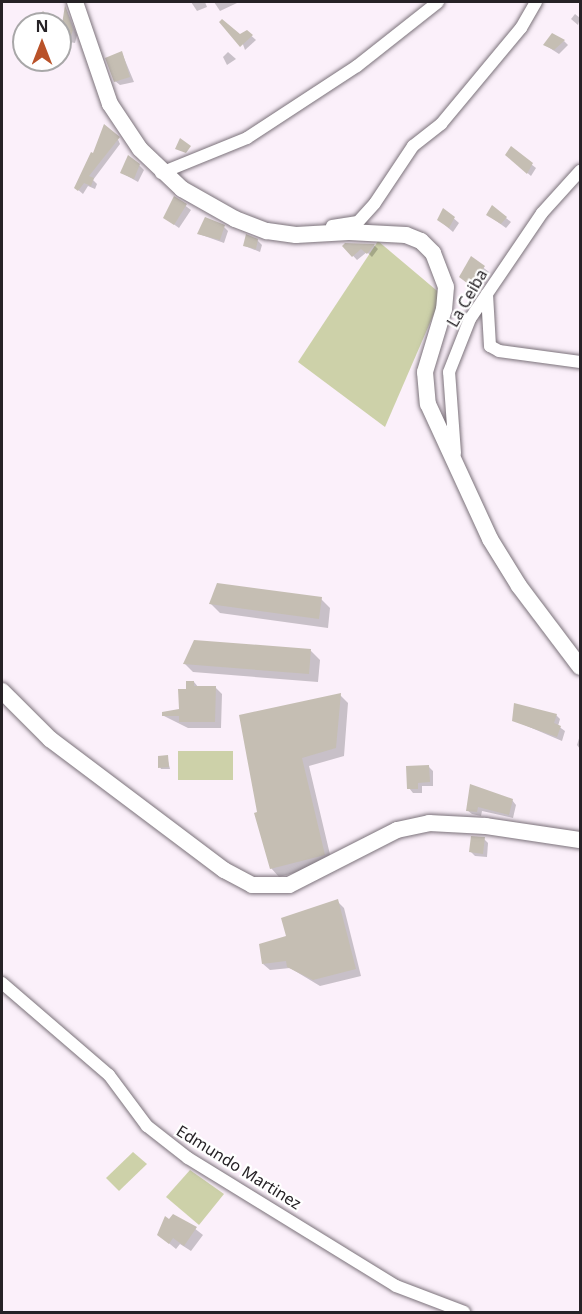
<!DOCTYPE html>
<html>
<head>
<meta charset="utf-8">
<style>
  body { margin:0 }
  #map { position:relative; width:582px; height:1314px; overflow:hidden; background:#fbf0fa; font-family:"Noto Sans",sans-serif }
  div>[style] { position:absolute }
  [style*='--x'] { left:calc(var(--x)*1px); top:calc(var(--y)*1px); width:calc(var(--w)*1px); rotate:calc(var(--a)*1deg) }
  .green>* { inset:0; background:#cdd1a9 }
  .shadow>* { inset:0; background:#0003 }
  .building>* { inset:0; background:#c5beb3 }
  .roads { filter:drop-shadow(0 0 2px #7b727a) drop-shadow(0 0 2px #7b727a) }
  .street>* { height:12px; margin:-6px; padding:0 6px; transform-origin:6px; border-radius:6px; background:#fff }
  .secondary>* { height:16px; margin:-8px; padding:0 8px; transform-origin:8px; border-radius:8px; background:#fff }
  span { translate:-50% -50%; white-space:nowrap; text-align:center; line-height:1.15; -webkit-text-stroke:4.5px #fff; paint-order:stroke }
  .street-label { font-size:16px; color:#262226 }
  .frame { position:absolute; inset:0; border:3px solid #262226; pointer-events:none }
  .north { position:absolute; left:12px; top:12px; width:60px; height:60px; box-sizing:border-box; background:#fff; border:2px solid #a8a7a8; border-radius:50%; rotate:0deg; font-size:16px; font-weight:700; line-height:24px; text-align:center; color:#262226 }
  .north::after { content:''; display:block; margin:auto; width:21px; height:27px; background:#b95229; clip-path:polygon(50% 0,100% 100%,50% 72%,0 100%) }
</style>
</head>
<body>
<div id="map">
  <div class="green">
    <div style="clip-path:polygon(378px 241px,442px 295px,385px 427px,298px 362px)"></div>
    <div style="clip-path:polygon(233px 751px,233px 780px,178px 780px,178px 751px)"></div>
    <div style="clip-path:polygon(133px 1152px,147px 1164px,119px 1191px,106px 1178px)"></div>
    <div style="clip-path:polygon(190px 1170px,224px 1194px,199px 1225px,166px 1197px)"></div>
  </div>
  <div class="shadow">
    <div style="clip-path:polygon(191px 2px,205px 2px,207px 7px,197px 11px)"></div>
    <div style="clip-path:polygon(214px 2px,236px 2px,237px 3px,220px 11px)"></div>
    <div style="clip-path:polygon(66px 8px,77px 35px,75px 43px,60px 40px)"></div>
    <div style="clip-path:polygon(575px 14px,580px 18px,578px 25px,571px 19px)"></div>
    <div style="clip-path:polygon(247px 32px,256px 40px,245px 50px,240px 36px)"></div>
    <div style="clip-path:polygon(564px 41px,568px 45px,559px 54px,545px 45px)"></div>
    <div style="clip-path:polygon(228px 52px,236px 59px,227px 65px,223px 57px)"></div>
    <div style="clip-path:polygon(122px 53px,134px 82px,120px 85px,115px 81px)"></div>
    <div style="clip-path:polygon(116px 135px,120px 144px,93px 180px,97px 184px,95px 189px,88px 186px,83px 194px,76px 188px,94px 156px)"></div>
    <div style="clip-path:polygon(512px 149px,536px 168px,531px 176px,510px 158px)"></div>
    <div style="clip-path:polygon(139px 165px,144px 170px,138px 182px,122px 173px)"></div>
    <div style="clip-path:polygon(175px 198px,191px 210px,179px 228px,165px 218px)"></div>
    <div style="clip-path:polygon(444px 210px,459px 223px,453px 232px,439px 220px)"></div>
    <div style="clip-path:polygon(488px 215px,506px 218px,511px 222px,506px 228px)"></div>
    <div style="clip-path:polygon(224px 227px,228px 231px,224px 243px,199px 234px)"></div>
    <div style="clip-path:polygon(257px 240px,262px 245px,260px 252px,245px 246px)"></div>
    <div style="clip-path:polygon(374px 245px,378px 249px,372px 257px,367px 252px,357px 260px,344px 246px)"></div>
    <div style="clip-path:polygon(472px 259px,489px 272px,476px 289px,465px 281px)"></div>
    <div style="clip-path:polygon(321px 599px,330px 608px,328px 628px,220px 613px,211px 604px)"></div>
    <div style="clip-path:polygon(311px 651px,320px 660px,318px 682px,193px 672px,184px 663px)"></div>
    <div style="clip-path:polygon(194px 682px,199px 688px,215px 687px,222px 694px,221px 728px,188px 728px,164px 716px,180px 710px)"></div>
    <div style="clip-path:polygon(340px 695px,348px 703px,344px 756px,309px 766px,332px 863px,279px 877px,271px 868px,241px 716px)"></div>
    <div style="clip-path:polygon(556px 715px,560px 719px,558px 726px,565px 731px,562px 741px,513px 720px)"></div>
    <div style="clip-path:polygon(580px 735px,580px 749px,577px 745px)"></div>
    <div style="clip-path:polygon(167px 757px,170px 769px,161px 769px,160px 767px)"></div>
    <div style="clip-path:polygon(428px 766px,433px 771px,433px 786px,422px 786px,422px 793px,413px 793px,409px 788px)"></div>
    <div style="clip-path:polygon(471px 786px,512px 800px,516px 805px,513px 818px,482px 811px,481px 816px,472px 814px,467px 810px)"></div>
    <div style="clip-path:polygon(484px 839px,488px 843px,487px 857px,475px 856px,471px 852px)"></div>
    <div style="clip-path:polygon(337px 901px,344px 908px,361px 976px,320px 986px,290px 968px,270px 970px,263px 964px,287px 937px)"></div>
    <div style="clip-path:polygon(189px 1224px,203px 1235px,191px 1251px,180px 1244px,176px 1249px,159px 1235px)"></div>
  </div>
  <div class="building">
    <div style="clip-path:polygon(65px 5px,73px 30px,70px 39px,60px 37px)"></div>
    <div style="clip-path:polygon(43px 11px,56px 24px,32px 24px)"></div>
    <div style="clip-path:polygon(222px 19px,240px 34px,247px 30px,253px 35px,240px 47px,219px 22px)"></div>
    <div style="clip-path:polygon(552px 33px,565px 40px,554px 50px,543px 45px)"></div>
    <div style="clip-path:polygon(122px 51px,130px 77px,114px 82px,105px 58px)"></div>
    <div style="clip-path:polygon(104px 124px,120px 137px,89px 176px,94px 178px,91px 186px,84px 183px,78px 191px,74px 188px,91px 152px,93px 153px)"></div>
    <div style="clip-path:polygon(180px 138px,191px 146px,186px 153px,175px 149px)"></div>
    <div style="clip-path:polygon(511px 146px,533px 163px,527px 174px,505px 155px)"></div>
    <div style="clip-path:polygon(128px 155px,140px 164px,134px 179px,120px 173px)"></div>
    <div style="clip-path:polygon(174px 196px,187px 204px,174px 225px,163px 218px)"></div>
    <div style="clip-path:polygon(492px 205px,507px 217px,501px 224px,486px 215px)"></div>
    <div style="clip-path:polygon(443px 208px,455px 217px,449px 228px,437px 220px)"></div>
    <div style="clip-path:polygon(205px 217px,225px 225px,220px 240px,197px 234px)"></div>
    <div style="clip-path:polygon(246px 234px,258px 239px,256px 249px,243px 246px)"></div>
    <div style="clip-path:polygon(345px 243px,374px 244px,375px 244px,367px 254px,361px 249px,352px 257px,342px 246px)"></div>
    <div style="clip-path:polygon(471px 256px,485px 266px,471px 286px,459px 277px)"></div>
    <div style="clip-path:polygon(217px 583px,322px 597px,319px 619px,209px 604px)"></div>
    <div style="clip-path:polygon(194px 640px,311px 649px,309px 674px,183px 664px)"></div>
    <div style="clip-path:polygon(186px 681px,194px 681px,194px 686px,216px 686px,215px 722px,179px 722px,179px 716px,162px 716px,162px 712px,179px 709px,178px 689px,186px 689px)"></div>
    <div style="clip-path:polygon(341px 693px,336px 748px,302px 758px,325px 855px,270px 869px,254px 813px,257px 812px,239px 715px)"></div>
    <div style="clip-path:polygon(514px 703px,557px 714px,554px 723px,561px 726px,557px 737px,512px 721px)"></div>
    <div style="clip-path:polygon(168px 755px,169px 767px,158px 768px,158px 756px)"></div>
    <div style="clip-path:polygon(429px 765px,430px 782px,418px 783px,418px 789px,407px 789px,406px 766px)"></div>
    <div style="clip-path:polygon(470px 784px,513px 799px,509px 815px,478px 807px,477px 812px,466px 811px)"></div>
    <div style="clip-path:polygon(471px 836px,485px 837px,483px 854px,469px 852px)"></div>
    <div style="clip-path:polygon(338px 899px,356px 969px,313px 980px,287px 967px,286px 961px,262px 964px,259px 944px,286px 936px,281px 918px)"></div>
    <div style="clip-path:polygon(173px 1214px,197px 1227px,184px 1246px,173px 1238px,169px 1244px,157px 1235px,165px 1216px,169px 1219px)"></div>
  </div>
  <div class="roads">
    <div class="street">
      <div style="--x:161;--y:173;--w:93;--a:-22.1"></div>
      <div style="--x:247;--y:138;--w:131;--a:-33.2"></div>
      <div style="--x:357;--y:66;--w:103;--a:-38.3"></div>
      <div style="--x:332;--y:226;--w:26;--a:-9"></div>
      <div style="--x:358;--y:222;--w:25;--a:-48"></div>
      <div style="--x:375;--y:203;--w:69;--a:-56.3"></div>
      <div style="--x:413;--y:146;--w:36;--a:-38"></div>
      <div style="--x:441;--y:124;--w:125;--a:-50.2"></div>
      <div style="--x:521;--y:28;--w:30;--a:-60"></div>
      <div style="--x:487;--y:294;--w:52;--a:86.7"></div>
      <div style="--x:490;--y:346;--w:10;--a:29"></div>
      <div style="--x:499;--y:351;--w:82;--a:7.7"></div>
      <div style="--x:455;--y:453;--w:81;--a:-94.2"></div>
      <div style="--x:449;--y:372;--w:57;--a:-68.4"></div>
      <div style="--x:470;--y:319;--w:128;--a:-55.8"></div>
      <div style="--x:542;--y:213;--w:57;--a:-47.9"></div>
      <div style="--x:2;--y:983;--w:141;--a:40.7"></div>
      <div style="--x:109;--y:1075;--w:64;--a:53.3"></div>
      <div style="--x:147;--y:1126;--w:52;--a:38"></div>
      <div style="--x:188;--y:1158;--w:244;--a:31.6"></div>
      <div style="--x:396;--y:1286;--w:73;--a:20.9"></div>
    </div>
    <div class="secondary">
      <div style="--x:75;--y:2;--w:108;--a:71.1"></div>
      <div style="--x:110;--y:104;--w:54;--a:56.3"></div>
      <div style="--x:140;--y:149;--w:58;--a:43.6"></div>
      <div style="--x:182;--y:189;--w:61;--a:29.5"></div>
      <div style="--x:235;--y:219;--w:34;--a:21"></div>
      <div style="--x:267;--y:231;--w:29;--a:8"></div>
      <div style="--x:296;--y:235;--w:53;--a:-3.2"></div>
      <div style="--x:349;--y:232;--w:57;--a:3"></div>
      <div style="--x:406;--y:235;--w:16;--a:22"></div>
      <div style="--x:421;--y:241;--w:17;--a:45"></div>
      <div style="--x:433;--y:253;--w:36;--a:69"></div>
      <div style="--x:446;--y:287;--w:22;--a:95"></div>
      <div style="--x:444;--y:309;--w:66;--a:106.8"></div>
      <div style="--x:425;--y:372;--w:32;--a:85"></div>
      <div style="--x:428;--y:404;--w:149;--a:65.3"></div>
      <div style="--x:490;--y:539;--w:55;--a:58.3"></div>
      <div style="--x:519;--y:586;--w:101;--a:53"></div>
      <div style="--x:2;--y:691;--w:68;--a:45"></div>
      <div style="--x:50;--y:739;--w:218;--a:37"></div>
      <div style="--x:224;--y:870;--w:32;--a:28"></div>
      <div style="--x:252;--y:885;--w:37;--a:0"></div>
      <div style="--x:289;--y:885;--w:121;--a:-27"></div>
      <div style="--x:397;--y:830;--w:33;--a:-12"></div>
      <div style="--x:429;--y:823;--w:57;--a:3"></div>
      <div style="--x:486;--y:826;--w:95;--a:8.5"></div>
    </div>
  </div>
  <div class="street-label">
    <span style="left:467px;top:298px;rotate:-60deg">La Ceiba</span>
    <span style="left:239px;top:1167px;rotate:32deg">Edmundo Martinez</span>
  </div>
  <div class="frame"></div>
  <div class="north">N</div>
</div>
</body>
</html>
